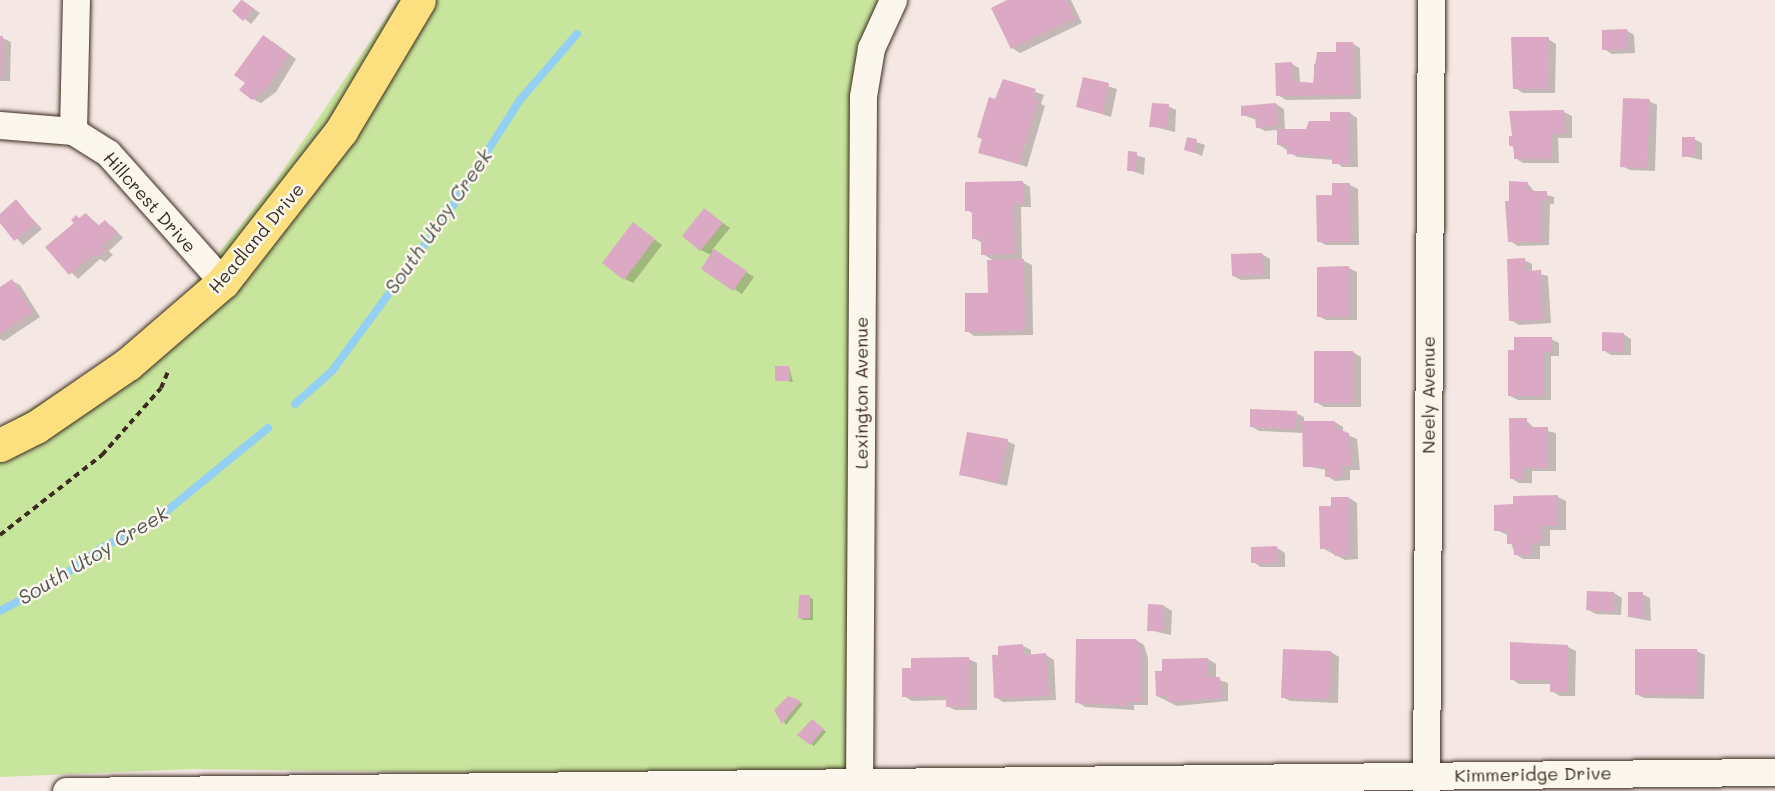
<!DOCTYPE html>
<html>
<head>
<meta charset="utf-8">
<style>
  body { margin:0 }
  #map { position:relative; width:1775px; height:791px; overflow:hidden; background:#f5e7e4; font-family:Mali,sans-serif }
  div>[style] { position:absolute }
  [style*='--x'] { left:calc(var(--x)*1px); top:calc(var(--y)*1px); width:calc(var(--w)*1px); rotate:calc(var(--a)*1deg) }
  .green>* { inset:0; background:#c8e59d }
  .shadow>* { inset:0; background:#0003 }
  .stream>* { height:8px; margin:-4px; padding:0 4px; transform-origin:4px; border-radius:4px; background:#93d0f3 }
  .building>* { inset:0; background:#dca9c4 }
  .path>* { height:4px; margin-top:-2px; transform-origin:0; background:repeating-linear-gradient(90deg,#3b2a1e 0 6px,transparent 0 10.5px) }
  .roads { filter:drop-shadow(0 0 2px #3b2a1e) drop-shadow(0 0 2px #3b2a1e) }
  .minor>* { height:27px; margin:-13.5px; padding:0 13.5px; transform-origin:13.5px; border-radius:13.5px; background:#fbf7ec }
  .major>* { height:33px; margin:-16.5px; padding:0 16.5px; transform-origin:16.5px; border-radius:16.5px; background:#fce080 }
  span { translate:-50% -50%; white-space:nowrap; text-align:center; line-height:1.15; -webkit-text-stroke:5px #fbf7ec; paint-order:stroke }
  .street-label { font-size:18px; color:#3b2a1e }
  .water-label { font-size:20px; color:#515453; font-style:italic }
</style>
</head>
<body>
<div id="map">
  <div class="green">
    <div style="clip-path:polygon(398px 0,891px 0,870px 24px,861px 778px,192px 769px,0 777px,0 428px,158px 329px,278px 178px)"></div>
  </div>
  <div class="shadow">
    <div style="clip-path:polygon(242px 0,260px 13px,251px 24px,234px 10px)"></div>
    <div style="clip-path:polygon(1011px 0,1071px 0,1082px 23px,1020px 53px,1012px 48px)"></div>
    <div style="clip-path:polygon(1626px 30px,1634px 35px,1635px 53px,1612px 54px,1604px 49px)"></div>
    <div style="clip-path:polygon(0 37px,11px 42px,10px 81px,0 81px)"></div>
    <div style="clip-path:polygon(1548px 39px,1556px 44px,1555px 93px,1523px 93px,1515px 88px)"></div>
    <div style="clip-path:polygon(272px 41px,296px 59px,276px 92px,261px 103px,253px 99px)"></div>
    <div style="clip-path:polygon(1352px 43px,1360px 48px,1361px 99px,1286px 100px,1278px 95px,1292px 64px,1299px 68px,1300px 83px,1314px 85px,1314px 64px)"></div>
    <div style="clip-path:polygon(1084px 79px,1117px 89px,1111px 117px,1078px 107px)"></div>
    <div style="clip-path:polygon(1004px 81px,1044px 95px,1041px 104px,1045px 106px,1027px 167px,980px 152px)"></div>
    <div style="clip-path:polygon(1649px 101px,1657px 105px,1655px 171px,1630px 170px,1622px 166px)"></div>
    <div style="clip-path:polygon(1276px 104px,1284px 109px,1285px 131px,1307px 131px,1350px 113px,1357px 118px,1358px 167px,1342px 167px,1334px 160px,1297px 157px,1278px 144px,1278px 130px,1265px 131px,1257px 127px,1257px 120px,1243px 115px)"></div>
    <div style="clip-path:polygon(1168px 106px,1176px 110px,1175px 132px,1151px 126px)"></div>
    <div style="clip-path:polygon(1564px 112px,1572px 116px,1572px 138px,1558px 138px,1559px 163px,1523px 163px,1515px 158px,1511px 138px)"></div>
    <div style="clip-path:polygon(1188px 139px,1205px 145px,1202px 156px,1186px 149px)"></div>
    <div style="clip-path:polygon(1694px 139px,1702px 143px,1702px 160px,1684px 156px)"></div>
    <div style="clip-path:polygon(1129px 153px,1145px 158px,1144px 175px,1128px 170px)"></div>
    <div style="clip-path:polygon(1022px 182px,1030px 187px,1031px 207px,1021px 207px,1022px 260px,1032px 265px,1033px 335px,974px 336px,967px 331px,989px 294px,994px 261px,983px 254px,982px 243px,974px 238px,974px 214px,967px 210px)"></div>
    <div style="clip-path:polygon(1527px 183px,1535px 192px,1554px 197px,1554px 204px,1550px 204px,1549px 245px,1518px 246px,1510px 241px,1511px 203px)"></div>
    <div style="clip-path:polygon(1350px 185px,1358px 189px,1359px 245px,1326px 245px,1318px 241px,1334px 197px)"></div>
    <div style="clip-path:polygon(16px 201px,42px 229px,23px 245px,0 221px,0 216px)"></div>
    <div style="clip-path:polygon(705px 210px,730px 228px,712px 250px,754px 277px,742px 294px,703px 268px,711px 255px,701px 250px)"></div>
    <div style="clip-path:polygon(86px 214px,100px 226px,105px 222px,113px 227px,123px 238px,109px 251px,113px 255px,105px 262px,100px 259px,78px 279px,47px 248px)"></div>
    <div style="clip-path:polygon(641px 229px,662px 245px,633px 283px,625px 279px)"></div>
    <div style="clip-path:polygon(1262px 254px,1270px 259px,1270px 279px,1241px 280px,1233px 276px)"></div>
    <div style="clip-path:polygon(1524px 260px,1532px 264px,1532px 272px,1548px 276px,1551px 323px,1519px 325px,1511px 320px)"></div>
    <div style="clip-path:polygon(1318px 268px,1349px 268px,1357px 272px,1357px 320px,1326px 320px,1318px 316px)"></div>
    <div style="clip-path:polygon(12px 281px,20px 285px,40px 317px,4px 341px,0 339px,0 288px)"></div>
    <div style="clip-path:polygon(1623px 334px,1631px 339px,1631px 355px,1611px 355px,1603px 350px)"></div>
    <div style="clip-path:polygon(1551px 339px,1559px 343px,1559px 356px,1551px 356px,1551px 400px,1518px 400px,1510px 396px)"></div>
    <div style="clip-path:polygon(1353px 352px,1361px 357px,1361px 407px,1324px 407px,1316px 402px)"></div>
    <div style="clip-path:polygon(789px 367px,793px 382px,777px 380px)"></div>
    <div style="clip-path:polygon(1296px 413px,1304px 417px,1304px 422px,1335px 422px,1343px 427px,1343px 433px,1357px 439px,1360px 470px,1350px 470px,1350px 480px,1335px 481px,1327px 476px,1327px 470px,1304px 466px,1304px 433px,1259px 431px,1251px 426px)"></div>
    <div style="clip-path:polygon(1526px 420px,1534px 428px,1556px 433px,1556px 471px,1532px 471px,1532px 483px,1519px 483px,1511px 478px)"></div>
    <div style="clip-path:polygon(1007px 441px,1015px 445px,1007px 486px,961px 475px)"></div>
    <div style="clip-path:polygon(1558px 497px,1566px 501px,1566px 530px,1550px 530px,1550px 546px,1540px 546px,1540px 559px,1523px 559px,1515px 554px,1508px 535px,1496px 530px,1514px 506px)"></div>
    <div style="clip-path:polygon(1349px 498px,1357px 503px,1358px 559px,1345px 560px,1322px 548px,1333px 507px)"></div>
    <div style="clip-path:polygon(1277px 548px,1285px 553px,1285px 567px,1261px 567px,1253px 562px)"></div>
    <div style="clip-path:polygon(1614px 593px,1622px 598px,1621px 615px,1596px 614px,1588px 610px)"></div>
    <div style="clip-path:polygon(1642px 594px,1650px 598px,1651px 621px,1629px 617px)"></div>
    <div style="clip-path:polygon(809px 597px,813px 599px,813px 620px,803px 620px,800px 618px)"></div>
    <div style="clip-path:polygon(1164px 606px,1172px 611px,1171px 635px,1148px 630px)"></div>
    <div style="clip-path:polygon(1136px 640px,1144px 645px,1148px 658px,1148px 705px,1134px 705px,1134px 710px,1085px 707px,1077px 702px)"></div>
    <div style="clip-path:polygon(1023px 646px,1031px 650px,1031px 656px,1046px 655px,1054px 660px,1056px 700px,1003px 702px,995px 697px,1000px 656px)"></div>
    <div style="clip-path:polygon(1568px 647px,1576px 651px,1575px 696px,1560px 696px,1552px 691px,1552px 684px,1519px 684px,1512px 679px)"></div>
    <div style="clip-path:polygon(1284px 650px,1331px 652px,1339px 657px,1338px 703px,1290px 701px,1282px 697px)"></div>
    <div style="clip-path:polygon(1697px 651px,1705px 655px,1704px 699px,1644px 698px,1636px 694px)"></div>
    <div style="clip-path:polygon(969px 659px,977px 663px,977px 710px,955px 710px,947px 706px,947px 700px,912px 701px,904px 696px,913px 660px)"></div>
    <div style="clip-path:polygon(1208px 659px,1216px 664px,1216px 679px,1228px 683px,1228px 701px,1177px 706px,1157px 696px,1163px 672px)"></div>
    <div style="clip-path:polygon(788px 697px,803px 704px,786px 725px,776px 710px)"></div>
    <div style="clip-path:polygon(816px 723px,826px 732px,814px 746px,811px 744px)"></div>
  </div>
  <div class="stream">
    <div style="--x:295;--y:404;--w:50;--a:-41.7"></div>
    <div style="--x:332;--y:371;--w:196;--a:-53.7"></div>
    <div style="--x:448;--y:213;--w:134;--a:-57.5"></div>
    <div style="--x:520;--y:100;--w:87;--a:-49.2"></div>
    <div style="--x:0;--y:611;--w:60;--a:-27.8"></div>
    <div style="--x:53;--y:583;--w:58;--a:-35.9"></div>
    <div style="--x:100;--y:549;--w:71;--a:-28.7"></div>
    <div style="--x:162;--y:515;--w:137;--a:-39.4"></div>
  </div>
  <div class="building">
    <div style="clip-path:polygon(241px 0,253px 8px,243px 21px,232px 11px)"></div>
    <div style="clip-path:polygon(1007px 0,1066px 0,1075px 18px,1011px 49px,991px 8px)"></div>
    <div style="clip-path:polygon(1627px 29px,1628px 49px,1602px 50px,1602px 30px)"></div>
    <div style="clip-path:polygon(263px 35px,289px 54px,268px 87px,252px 100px,239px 90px,245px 83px,234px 75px)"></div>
    <div style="clip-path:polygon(0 36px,3px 36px,2px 77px,0 77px)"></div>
    <div style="clip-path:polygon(1511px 37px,1549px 37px,1548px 89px,1513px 89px)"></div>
    <div style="clip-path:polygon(1336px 42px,1353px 42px,1353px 95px,1276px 96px,1275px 63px,1292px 62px,1293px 81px,1313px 83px,1317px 52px,1336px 52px)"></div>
    <div style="clip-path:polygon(1083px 77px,1109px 83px,1103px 114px,1076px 107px)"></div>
    <div style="clip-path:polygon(1003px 79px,1036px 89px,1033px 99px,1038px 100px,1019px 164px,978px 153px,982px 139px,977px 137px,989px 97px,995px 99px)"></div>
    <div style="clip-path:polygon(1623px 98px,1650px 99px,1647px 168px,1620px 167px)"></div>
    <div style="clip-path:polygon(1152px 103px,1169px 104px,1167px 128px,1149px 127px)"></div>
    <div style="clip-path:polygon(1276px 103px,1278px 126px,1256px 128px,1255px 115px,1241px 116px,1241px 106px)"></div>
    <div style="clip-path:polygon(1564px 110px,1565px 134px,1551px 134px,1551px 159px,1514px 159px,1514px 146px,1509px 146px,1509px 136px,1512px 136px,1509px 111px)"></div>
    <div style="clip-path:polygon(1330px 112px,1350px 112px,1350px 164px,1332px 164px,1332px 157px,1287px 154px,1287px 145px,1277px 145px,1277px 129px,1306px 129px,1309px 121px,1330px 121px)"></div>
    <div style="clip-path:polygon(1187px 137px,1197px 139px,1194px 153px,1184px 150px)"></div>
    <div style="clip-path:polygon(1682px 137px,1695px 137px,1695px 156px,1682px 157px)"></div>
    <div style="clip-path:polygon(1128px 151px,1137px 152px,1136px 171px,1127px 171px)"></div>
    <div style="clip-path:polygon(1023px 181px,1023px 204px,1014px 204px,1015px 254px,981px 255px,981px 239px,972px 239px,972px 211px,965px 211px,965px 182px)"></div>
    <div style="clip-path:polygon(1509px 181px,1528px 182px,1527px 191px,1547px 191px,1547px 200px,1542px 200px,1541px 242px,1508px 242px,1505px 201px,1509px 201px)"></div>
    <div style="clip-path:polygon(1332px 183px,1350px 183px,1351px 242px,1317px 242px,1316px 195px,1332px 195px)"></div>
    <div style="clip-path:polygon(16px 199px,36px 224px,14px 241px,0 223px,0 214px)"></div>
    <div style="clip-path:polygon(704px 208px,723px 223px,700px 251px,682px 236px)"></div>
    <div style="clip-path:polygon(86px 213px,98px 226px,105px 220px,117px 233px,102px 246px,106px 250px,96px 258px,93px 255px,69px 275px,45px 247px,74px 223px,71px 220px,76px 215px,79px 218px)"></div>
    <div style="clip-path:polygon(633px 222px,655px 239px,624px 280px,602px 263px)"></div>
    <div style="clip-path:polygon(714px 249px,747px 271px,733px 291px,701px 269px)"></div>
    <div style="clip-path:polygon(1262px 253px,1263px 275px,1232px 276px,1231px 254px)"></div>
    <div style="clip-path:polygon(1525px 258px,1525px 271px,1541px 270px,1543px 320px,1509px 321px,1507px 259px)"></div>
    <div style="clip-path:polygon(1024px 259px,1025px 331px,965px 332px,965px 293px,988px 293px,987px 260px)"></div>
    <div style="clip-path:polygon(1349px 266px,1350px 317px,1317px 317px,1317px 267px)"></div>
    <div style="clip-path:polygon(12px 279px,33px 312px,0 334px,0 287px)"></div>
    <div style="clip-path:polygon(1602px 332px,1624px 333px,1624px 352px,1602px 351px)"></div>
    <div style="clip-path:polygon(1514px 337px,1552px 337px,1552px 352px,1543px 352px,1543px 396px,1508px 396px,1508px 350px,1514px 350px)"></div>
    <div style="clip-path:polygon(1314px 351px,1353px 351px,1353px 403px,1314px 403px)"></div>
    <div style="clip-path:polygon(775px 366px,789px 366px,790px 381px,775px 381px)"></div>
    <div style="clip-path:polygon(1250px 409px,1297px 411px,1296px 429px,1250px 427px)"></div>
    <div style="clip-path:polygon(1509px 418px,1527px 418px,1527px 427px,1548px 427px,1548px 468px,1524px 468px,1524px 479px,1510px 479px)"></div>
    <div style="clip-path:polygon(1302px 421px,1335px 421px,1335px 428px,1349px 433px,1352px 466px,1342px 466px,1342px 477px,1325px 477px,1325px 467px,1303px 467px)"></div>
    <div style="clip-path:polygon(967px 432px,1008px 439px,999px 482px,959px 475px)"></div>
    <div style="clip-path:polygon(1558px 495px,1558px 526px,1542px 526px,1542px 543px,1532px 543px,1532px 555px,1514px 555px,1513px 544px,1507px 544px,1507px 531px,1494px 531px,1494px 505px,1513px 504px,1513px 496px)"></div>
    <div style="clip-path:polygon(1331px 497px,1349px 497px,1350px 555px,1335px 556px,1331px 549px,1320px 549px,1319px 506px,1331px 506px)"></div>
    <div style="clip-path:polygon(1277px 546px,1278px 563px,1251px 563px,1251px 547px)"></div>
    <div style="clip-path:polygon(1587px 591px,1614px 592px,1614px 612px,1586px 610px)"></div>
    <div style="clip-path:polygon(1628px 592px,1643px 592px,1643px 617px,1628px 617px)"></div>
    <div style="clip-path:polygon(799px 595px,810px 595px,810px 618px,798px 618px)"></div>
    <div style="clip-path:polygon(1148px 604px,1164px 605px,1163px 631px,1147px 631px)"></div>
    <div style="clip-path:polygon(1076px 639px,1136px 639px,1141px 653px,1141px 702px,1127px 702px,1127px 706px,1075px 703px)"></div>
    <div style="clip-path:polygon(1510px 642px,1568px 645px,1568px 692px,1550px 692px,1550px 680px,1510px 680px)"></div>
    <div style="clip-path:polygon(1023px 644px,1024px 655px,1046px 653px,1049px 696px,994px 698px,992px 655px,998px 655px,998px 646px)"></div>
    <div style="clip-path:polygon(1283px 649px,1331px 651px,1330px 699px,1281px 698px)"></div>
    <div style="clip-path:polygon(1635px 649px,1697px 649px,1697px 695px,1635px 695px)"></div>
    <div style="clip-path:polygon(969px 657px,970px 706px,946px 707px,946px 696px,902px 697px,902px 668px,911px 668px,911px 658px)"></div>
    <div style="clip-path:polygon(1208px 658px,1208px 677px,1220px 677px,1221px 698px,1168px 702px,1168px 696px,1156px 696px,1155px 671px,1162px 671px,1162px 659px)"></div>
    <div style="clip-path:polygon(788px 696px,801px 701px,782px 724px,774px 710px)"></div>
    <div style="clip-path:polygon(812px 719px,824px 729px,810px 745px,797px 735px)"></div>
  </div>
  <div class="path">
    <div style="--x:0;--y:535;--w:130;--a:-38.1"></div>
    <div style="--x:102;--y:455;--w:89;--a:-48.6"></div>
    <div style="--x:161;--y:388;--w:21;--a:-67"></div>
  </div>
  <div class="roads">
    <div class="minor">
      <div style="--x:0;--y:125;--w:73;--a:4.7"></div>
      <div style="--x:73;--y:131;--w:41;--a:32.2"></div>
      <div style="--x:108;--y:153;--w:173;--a:48.3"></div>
      <div style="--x:73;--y:131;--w:131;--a:-88.7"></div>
      <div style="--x:66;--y:791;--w:1709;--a:-0.64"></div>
      <div style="--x:859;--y:791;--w:695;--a:-89.67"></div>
      <div style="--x:863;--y:96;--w:49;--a:-80.5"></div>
      <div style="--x:871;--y:48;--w:53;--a:-65.4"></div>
      <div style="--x:1426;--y:791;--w:791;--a:-89.64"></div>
    </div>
    <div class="major">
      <div style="--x:0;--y:445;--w:40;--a:-26.6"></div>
      <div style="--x:36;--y:427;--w:112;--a:-34.4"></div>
      <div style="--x:128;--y:364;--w:125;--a:-40.8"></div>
      <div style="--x:223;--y:282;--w:192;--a:-52"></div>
      <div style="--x:341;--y:131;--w:152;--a:-59.2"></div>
    </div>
  </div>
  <div class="street-label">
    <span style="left:150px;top:202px;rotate:48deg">Hillcrest Drive</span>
    <span style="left:256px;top:238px;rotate:-50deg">Headland Drive</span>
    <span style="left:861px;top:393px;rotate:-90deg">Lexington Avenue</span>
    <span style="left:1428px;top:395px;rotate:-90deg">Neely Avenue</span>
    <span style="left:1533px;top:774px;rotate:-1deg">Kimmeridge Drive</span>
  </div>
  <div class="water-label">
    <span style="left:438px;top:221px;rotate:-55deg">South Utoy Creek</span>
    <span style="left:93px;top:555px;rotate:-31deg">South Utoy Creek</span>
  </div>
</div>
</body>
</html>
